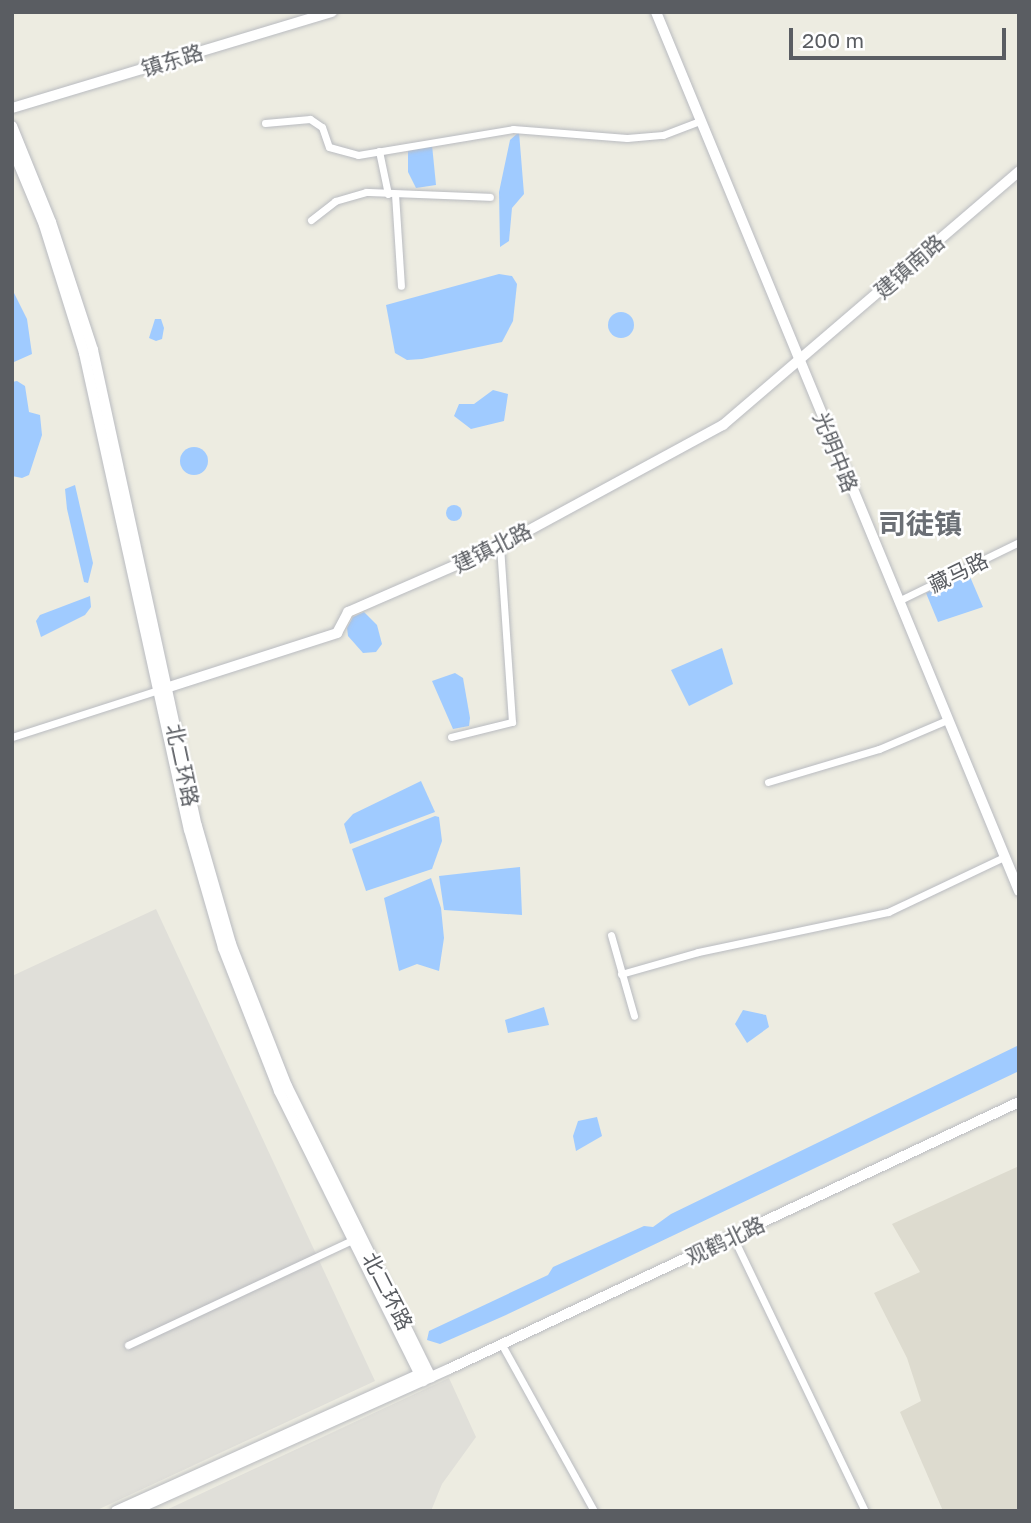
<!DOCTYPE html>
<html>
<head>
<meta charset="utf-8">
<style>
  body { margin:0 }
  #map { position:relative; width:1031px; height:1523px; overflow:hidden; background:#edece1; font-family:"Golos Text","Noto Sans SC",sans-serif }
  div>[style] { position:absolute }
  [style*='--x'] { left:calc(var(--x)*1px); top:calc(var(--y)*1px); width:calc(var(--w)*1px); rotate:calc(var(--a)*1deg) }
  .industrial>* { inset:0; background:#e0dfd9 }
  .education>* { inset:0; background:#dddbcf }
  .water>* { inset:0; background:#a0cbff }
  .round { border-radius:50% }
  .roads { filter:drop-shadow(0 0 2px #b9bbc0) drop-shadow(0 0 2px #b9bbc0) }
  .minor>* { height:7px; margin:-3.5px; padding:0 3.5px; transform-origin:3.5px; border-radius:3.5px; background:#fff }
  .tertiary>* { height:10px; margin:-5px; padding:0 5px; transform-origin:5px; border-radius:5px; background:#fff }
  .secondary>* { height:10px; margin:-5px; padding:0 5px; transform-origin:5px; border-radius:5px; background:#fff }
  span { translate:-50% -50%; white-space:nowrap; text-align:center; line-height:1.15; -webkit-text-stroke:5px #fff; paint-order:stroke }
  .street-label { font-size:21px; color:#5a5d62 }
  .district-label { font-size:28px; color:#6b6f75; font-weight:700 }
  .frame { position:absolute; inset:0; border:14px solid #5a5d62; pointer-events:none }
  .scale { position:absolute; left:789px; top:28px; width:217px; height:32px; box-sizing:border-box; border:4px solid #5a5d62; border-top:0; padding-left:9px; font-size:21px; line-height:24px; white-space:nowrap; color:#5a5d62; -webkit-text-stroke:5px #fff; paint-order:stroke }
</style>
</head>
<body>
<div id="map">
  <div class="industrial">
    <div style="clip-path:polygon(156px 909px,375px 1381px,95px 1511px,12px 1511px,12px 976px)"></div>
    <div style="clip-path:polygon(449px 1378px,476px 1437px,442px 1484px,431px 1511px,164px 1511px)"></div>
  </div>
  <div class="education">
    <div style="clip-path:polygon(1019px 1166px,1019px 1511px,943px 1511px,900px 1412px,921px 1401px,907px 1358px,874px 1293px,920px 1272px,892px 1224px)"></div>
  </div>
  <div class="water">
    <div style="clip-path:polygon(519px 132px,524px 194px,512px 208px,509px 241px,500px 247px,499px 192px,510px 140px)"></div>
    <div style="clip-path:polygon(432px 145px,436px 185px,416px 188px,408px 172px,408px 148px)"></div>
    <div style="clip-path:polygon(499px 274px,512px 276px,517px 284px,513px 321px,502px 342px,422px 359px,407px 360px,395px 353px,386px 305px)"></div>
    <div style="clip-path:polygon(12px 289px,27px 319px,32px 354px,14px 362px,12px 374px)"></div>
    <div class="round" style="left:608px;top:312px;width:26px;height:26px"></div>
    <div style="clip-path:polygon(155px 319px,161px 319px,164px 328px,162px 339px,156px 341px,149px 338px)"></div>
    <div style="clip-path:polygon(17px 381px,25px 386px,29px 412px,40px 415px,42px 435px,29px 475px,22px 478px,12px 476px,12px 382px)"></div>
    <div style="clip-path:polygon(493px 390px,508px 394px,504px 421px,471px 429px,454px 416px,459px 404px,474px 404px)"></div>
    <div class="round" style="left:180px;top:447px;width:28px;height:28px"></div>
    <div style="clip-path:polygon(75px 485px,93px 563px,88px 583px,84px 582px,67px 509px,65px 489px)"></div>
    <div class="round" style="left:446px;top:505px;width:16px;height:16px"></div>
    <div style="clip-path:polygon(968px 572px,983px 607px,938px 622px,926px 593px)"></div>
    <div style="clip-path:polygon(90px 596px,91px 607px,85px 615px,41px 637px,36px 621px,40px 615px)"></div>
    <div style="clip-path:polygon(364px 612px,377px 625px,382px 644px,376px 652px,363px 653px,348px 636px,347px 628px,353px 617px)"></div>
    <div style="clip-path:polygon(722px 648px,733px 684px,689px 706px,671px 670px)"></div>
    <div style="clip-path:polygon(455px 673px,463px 678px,470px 718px,469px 726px,453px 729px,432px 681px)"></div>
    <div style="clip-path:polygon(421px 781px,435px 812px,350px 844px,344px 824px,353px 814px)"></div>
    <div style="clip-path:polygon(435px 816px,439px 817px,442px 841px,432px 869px,366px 891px,352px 849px)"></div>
    <div style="clip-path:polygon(520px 867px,522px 915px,444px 910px,439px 876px)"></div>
    <div style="clip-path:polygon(431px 878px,441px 908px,444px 938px,439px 971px,417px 964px,399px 971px,384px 898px)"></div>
    <div style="clip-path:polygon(544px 1007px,549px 1025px,508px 1033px,505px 1020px)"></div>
    <div style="clip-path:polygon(743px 1010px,766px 1015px,769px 1027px,747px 1043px,735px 1024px)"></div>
    <div style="clip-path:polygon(1019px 1045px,1019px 1071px,506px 1315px,440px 1344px,427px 1340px,429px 1331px,548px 1275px,553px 1267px,644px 1226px,653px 1227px,671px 1214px)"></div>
    <div style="clip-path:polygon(597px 1117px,602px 1136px,576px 1151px,573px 1136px,578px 1121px)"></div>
  </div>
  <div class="roads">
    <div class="minor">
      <div style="--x:265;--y:123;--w:45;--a:-5.1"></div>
      <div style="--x:310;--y:119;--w:14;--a:34"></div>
      <div style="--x:322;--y:127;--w:21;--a:71"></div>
      <div style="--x:329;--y:147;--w:30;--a:15"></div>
      <div style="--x:358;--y:155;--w:157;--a:-9.5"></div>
      <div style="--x:513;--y:129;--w:114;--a:4.5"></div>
      <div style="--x:627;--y:138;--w:36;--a:-5"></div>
      <div style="--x:663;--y:135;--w:40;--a:-21"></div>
      <div style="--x:379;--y:151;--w:44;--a:78.2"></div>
      <div style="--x:395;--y:194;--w:92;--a:86.3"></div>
      <div style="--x:311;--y:220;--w:31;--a:-38"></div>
      <div style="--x:335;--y:201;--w:32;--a:-16"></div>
      <div style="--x:366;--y:192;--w:124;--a:2.3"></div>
      <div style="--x:898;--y:601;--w:135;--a:-26"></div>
      <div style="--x:12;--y:737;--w:153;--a:-17.8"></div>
      <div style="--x:451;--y:737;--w:63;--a:-13.8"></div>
      <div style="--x:512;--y:722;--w:176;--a:-93.9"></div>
      <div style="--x:768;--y:782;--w:116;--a:-16.6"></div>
      <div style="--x:879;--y:749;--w:74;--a:-23.1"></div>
      <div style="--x:611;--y:935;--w:84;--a:74.1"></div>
      <div style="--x:621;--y:974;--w:80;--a:-15.9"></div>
      <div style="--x:698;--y:952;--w:194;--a:-11.9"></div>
      <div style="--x:888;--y:912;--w:128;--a:-25.4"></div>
      <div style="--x:733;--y:1237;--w:304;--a:64.3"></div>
      <div style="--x:128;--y:1345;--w:252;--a:-25.1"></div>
      <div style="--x:502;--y:1345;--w:190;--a:61"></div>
    </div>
    <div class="tertiary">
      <div style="--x:656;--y:12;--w:951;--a:67.56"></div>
      <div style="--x:12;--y:108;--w:334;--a:-16.7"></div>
      <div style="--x:166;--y:688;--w:180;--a:-17.8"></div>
      <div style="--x:337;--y:633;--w:24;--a:-62"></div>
      <div style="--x:348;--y:612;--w:166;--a:-23.5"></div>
      <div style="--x:500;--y:546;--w:254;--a:-28.5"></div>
      <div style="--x:723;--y:425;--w:390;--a:-40.6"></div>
      <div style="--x:116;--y:1511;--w:333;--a:-24.3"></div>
      <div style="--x:419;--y:1374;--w:8;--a:14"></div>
      <div style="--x:133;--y:1511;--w:346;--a:-24.2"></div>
      <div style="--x:449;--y:1369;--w:629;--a:-25.1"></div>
    </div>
    <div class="secondary">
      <div style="--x:12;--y:126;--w:104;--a:67.9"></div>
      <div style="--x:51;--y:222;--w:135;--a:71.8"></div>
      <div style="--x:93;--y:350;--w:487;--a:77.7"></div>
      <div style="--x:197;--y:826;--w:123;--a:73.9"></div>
      <div style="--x:231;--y:944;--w:153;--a:68.5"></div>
      <div style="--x:287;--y:1086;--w:325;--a:63.7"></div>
      <div style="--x:12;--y:148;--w:83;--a:67.4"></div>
      <div style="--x:44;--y:225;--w:134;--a:72.6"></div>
      <div style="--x:84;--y:353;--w:488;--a:77.6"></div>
      <div style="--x:189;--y:830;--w:123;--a:73.9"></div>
      <div style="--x:223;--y:948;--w:154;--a:68.6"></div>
      <div style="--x:279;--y:1091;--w:324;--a:63.6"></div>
    </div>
  </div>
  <div class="street-label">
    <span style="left:172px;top:60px;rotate:-17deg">镇东路</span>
    <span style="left:909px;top:266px;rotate:-41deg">建镇南路</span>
    <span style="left:836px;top:452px;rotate:68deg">光明中路</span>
    <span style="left:492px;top:547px;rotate:-26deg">建镇北路</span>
    <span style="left:958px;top:572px;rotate:-26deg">藏马路</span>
    <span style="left:183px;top:765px;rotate:78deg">北二环路</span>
    <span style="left:725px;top:1240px;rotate:-25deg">观鹤北路</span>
    <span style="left:388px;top:1291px;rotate:63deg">北二环路</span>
  </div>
  <div class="district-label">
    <span style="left:920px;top:524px">司徒镇</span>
  </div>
  <div class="frame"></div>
  <div class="scale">200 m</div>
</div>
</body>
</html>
